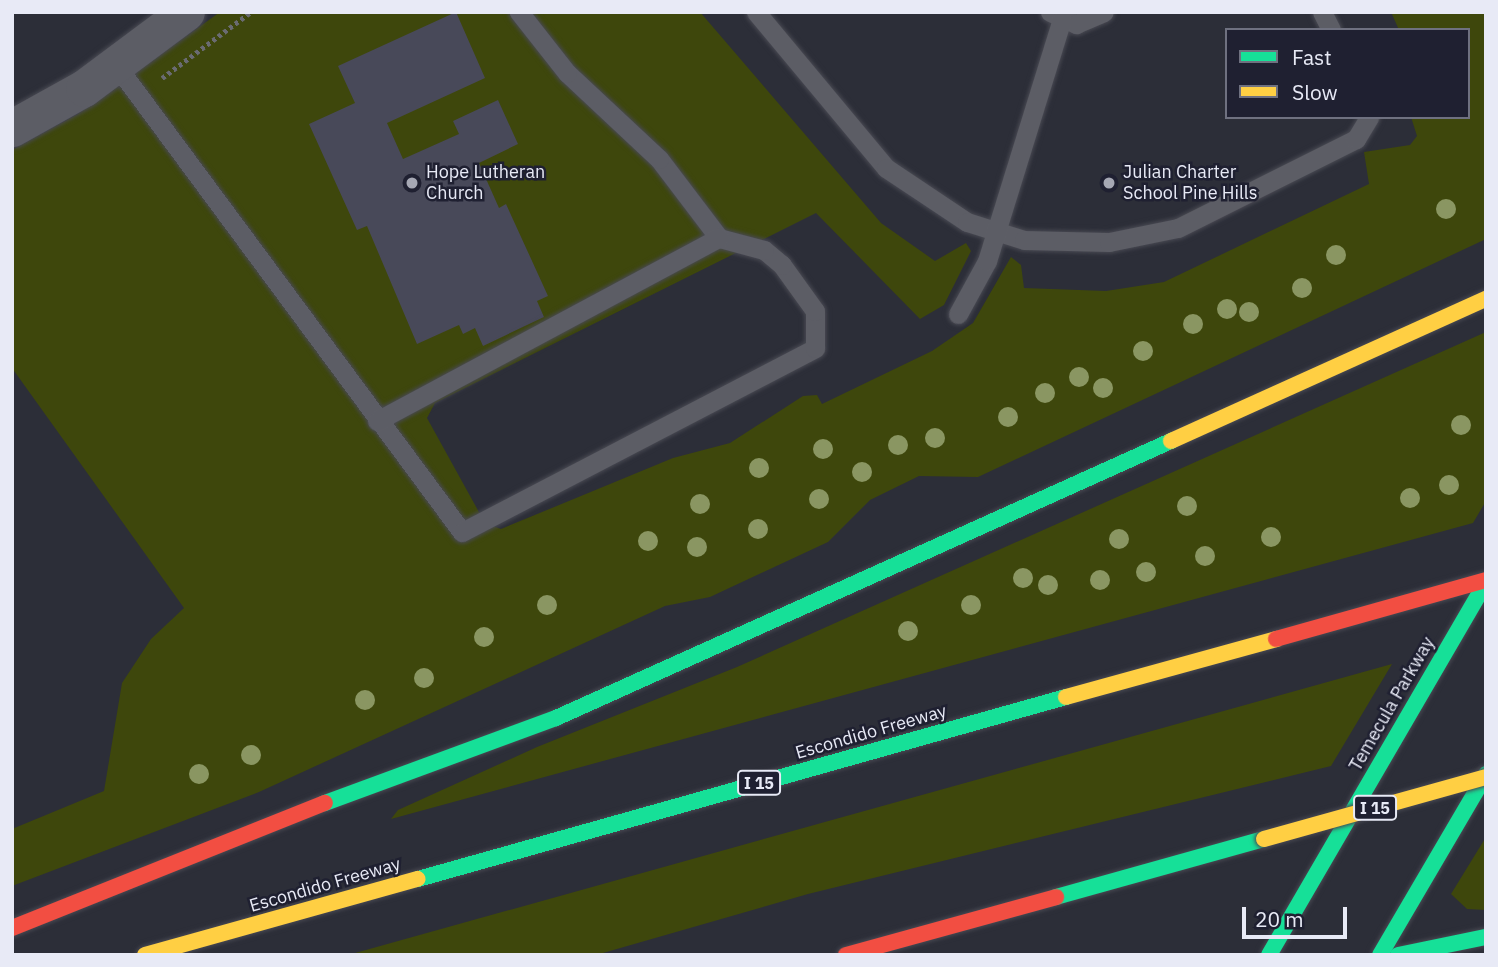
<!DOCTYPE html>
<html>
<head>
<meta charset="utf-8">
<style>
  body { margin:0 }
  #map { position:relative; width:1498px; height:967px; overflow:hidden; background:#2c2e38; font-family:"IBM Plex Sans",sans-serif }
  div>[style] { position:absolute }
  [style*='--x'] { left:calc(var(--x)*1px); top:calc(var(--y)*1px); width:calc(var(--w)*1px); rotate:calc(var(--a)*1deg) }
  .green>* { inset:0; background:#3e470c }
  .building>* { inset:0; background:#484959 }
  .path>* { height:4.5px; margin-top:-2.25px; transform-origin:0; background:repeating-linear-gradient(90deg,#6a6b72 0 3.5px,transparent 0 7px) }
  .roads { filter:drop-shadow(0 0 2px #484952) drop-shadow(0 0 2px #484952) }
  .lane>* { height:19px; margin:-9.5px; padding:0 9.5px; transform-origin:9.5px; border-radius:9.5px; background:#5c5d65 }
  .street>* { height:37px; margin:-18.5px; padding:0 18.5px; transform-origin:18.5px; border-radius:18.5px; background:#5c5d65 }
  .fast>* { height:16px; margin:-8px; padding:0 8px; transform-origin:8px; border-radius:8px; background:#16e098 }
  .slow>* { height:16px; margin:-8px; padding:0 8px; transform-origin:8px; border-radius:8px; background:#ffcf43 }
  .jam>* { height:16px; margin:-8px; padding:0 8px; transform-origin:8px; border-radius:8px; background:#f24e42 }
  .bridges { filter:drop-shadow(0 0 2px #484952) drop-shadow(0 0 2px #484952) }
  .slow-bridge>* { height:16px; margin:-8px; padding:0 8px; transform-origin:8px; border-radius:8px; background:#ffcf43 }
  .trees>* { width:20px; height:20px; margin:-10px; border-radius:50%; background:#8a9662 }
  .dots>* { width:19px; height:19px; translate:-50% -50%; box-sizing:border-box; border:4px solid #1f2031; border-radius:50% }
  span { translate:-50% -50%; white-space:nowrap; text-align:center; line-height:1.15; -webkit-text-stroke:5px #1f2031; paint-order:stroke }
  .shield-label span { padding:2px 5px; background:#1f2031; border:2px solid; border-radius:5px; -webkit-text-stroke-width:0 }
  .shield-label { font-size:16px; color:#e8eaf6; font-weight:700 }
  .poi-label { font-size:18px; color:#e8eaf6 }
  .left { translate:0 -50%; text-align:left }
  .street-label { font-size:18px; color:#e8eaf6 }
  .frame { position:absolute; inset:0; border:14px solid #e8eaf6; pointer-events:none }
  .legend { position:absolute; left:1225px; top:28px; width:245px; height:91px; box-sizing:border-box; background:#1f2031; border:2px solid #6f7180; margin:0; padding:9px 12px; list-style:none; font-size:21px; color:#e8eaf6 }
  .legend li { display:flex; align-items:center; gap:14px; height:35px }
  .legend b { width:35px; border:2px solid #6f7180 }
  .scale { position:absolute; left:1242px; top:907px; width:105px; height:32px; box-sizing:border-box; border:4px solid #e8eaf6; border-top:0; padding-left:9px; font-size:21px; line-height:24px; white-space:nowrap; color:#e8eaf6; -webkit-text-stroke:5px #1f2031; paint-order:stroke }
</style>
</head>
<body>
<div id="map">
  <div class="green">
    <div style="clip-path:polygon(220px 12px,700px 12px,881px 223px,935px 261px,966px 243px,971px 251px,944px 305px,920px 319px,816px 213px,435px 403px,427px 418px,485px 523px,501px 529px,673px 458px,730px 443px,803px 396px,817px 395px,822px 404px,932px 351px,973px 323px,1011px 257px,1021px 265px,1024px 288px,1106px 291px,1164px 282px,1369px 184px,1364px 152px,1410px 145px,1417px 136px,1411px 117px,1468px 117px,1468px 30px,1399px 30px,1391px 12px,1486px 12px,1486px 239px,978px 477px,919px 476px,870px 500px,828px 542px,710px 597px,665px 606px,259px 792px,12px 886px,12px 829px,104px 791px,122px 683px,151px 639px,184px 608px,12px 368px,12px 150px,78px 114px)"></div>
    <div style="clip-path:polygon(1486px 332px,1486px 501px,1473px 523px,391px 819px,398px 810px,537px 747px,737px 667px)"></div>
    <div style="clip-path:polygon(1392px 664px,1331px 766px,808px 894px,596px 955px,348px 955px)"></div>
    <div style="clip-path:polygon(1486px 837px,1486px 910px,1467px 909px,1451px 894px)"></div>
  </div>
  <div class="building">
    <div style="clip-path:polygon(456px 12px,485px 78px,387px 123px,403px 159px,459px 134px,453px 121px,498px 100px,518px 144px,479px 163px,499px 208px,506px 204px,548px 296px,537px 301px,544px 317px,483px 346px,475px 328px,463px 334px,459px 325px,417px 344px,367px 226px,357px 230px,309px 124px,355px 103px,338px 66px)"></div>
  </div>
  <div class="path">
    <div style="--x:162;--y:78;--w:111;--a:-36.6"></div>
  </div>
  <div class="roads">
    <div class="lane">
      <div style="--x:756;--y:12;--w:203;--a:50.2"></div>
      <div style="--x:886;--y:168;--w:97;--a:33.7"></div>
      <div style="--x:967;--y:222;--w:60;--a:17.5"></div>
      <div style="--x:1024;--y:240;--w:85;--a:1.3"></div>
      <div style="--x:1109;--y:242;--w:70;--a:-11.5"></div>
      <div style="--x:1178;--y:228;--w:199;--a:-26.6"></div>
      <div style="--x:1356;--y:139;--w:26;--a:-59"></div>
      <div style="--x:1050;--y:12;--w:29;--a:25"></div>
      <div style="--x:1076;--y:24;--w:30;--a:-23"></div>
      <div style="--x:1322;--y:12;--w:20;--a:63"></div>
      <div style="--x:116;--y:65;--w:581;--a:53.47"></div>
      <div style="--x:462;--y:532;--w:398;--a:-27.5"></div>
      <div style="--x:815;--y:348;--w:37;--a:-90"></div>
      <div style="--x:815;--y:311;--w:57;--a:-125.7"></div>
      <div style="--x:782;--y:265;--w:23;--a:-140"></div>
      <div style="--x:764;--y:250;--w:47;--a:-165.1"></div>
      <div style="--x:719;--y:238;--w:99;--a:-127.2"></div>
      <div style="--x:659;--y:159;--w:126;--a:-136.9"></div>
      <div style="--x:567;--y:73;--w:78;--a:-128.2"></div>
      <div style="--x:958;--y:314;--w:60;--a:-61.3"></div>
      <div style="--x:987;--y:261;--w:253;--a:-72.8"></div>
      <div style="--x:377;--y:421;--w:388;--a:-28.2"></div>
    </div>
    <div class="street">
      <div style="--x:12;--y:128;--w:82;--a:-29.1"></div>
      <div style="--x:84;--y:88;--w:127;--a:-36.7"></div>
    </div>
    <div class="fast">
      <div style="--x:325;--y:803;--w:246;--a:-20.2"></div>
      <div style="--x:556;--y:718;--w:675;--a:-24.25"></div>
      <div style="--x:418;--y:879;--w:673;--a:-15.69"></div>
      <div style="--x:1056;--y:897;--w:216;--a:-15.6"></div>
      <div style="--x:1269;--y:955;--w:432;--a:-59.8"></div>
      <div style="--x:1380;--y:955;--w:210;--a:-59.6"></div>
      <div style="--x:1398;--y:955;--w:90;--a:-11.6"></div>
    </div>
    <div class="slow">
      <div style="--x:1171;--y:441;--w:346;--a:-24.3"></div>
      <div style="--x:1066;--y:697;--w:218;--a:-15.4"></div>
      <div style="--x:145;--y:955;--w:283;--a:-15.6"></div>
    </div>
    <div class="jam">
      <div style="--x:1276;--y:639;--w:218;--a:-15.7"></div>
      <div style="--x:12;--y:928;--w:337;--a:-21.8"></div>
      <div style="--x:846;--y:955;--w:218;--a:-15.4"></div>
    </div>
  </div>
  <div class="bridges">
    <div class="slow-bridge">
      <div style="--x:1264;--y:839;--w:230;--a:-15.6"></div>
    </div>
  </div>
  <div class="trees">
    <div style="left:1446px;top:209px"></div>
    <div style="left:1336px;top:255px"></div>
    <div style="left:1302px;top:288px"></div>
    <div style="left:1227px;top:309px"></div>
    <div style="left:1249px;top:312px"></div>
    <div style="left:1193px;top:324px"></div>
    <div style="left:1143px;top:351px"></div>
    <div style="left:1079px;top:377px"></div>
    <div style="left:1103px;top:388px"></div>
    <div style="left:1045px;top:393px"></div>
    <div style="left:1008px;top:417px"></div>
    <div style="left:1461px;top:425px"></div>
    <div style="left:935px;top:438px"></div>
    <div style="left:898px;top:445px"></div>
    <div style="left:823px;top:449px"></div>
    <div style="left:759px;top:468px"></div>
    <div style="left:862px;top:472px"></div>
    <div style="left:1449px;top:485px"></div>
    <div style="left:1410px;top:498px"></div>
    <div style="left:819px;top:499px"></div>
    <div style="left:700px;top:504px"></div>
    <div style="left:1187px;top:506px"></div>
    <div style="left:758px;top:529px"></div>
    <div style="left:1271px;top:537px"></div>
    <div style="left:1119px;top:539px"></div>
    <div style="left:648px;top:541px"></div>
    <div style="left:697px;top:547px"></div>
    <div style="left:1205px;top:556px"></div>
    <div style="left:1146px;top:572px"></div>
    <div style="left:1023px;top:578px"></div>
    <div style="left:1100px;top:580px"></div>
    <div style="left:1048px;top:585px"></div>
    <div style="left:547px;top:605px"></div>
    <div style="left:971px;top:605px"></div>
    <div style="left:908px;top:631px"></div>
    <div style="left:484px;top:637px"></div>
    <div style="left:424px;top:678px"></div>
    <div style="left:365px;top:700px"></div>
    <div style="left:251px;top:755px"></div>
    <div style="left:199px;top:774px"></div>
  </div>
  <div class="dots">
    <div style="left:412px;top:183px;background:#a6a8b4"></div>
    <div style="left:1109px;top:183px;background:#a6a8b4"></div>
  </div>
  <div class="shield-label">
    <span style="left:759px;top:783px">I 15</span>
    <span style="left:1375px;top:808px">I 15</span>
  </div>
  <div class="poi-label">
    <span class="left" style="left:426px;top:183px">Hope Lutheran<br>Church</span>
    <span class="left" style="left:1123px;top:183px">Julian Charter<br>School Pine Hills</span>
  </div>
  <div class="street-label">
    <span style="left:1392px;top:704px;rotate:-60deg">Temecula Parkway</span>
    <span style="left:871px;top:732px;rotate:-16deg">Escondido Freeway</span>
    <span style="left:325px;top:885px;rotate:-16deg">Escondido Freeway</span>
  </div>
  <div class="frame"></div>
  <ul class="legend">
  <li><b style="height:9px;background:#16e098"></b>Fast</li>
  <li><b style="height:9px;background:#ffcf43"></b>Slow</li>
  </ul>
  <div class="scale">20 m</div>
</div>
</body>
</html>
